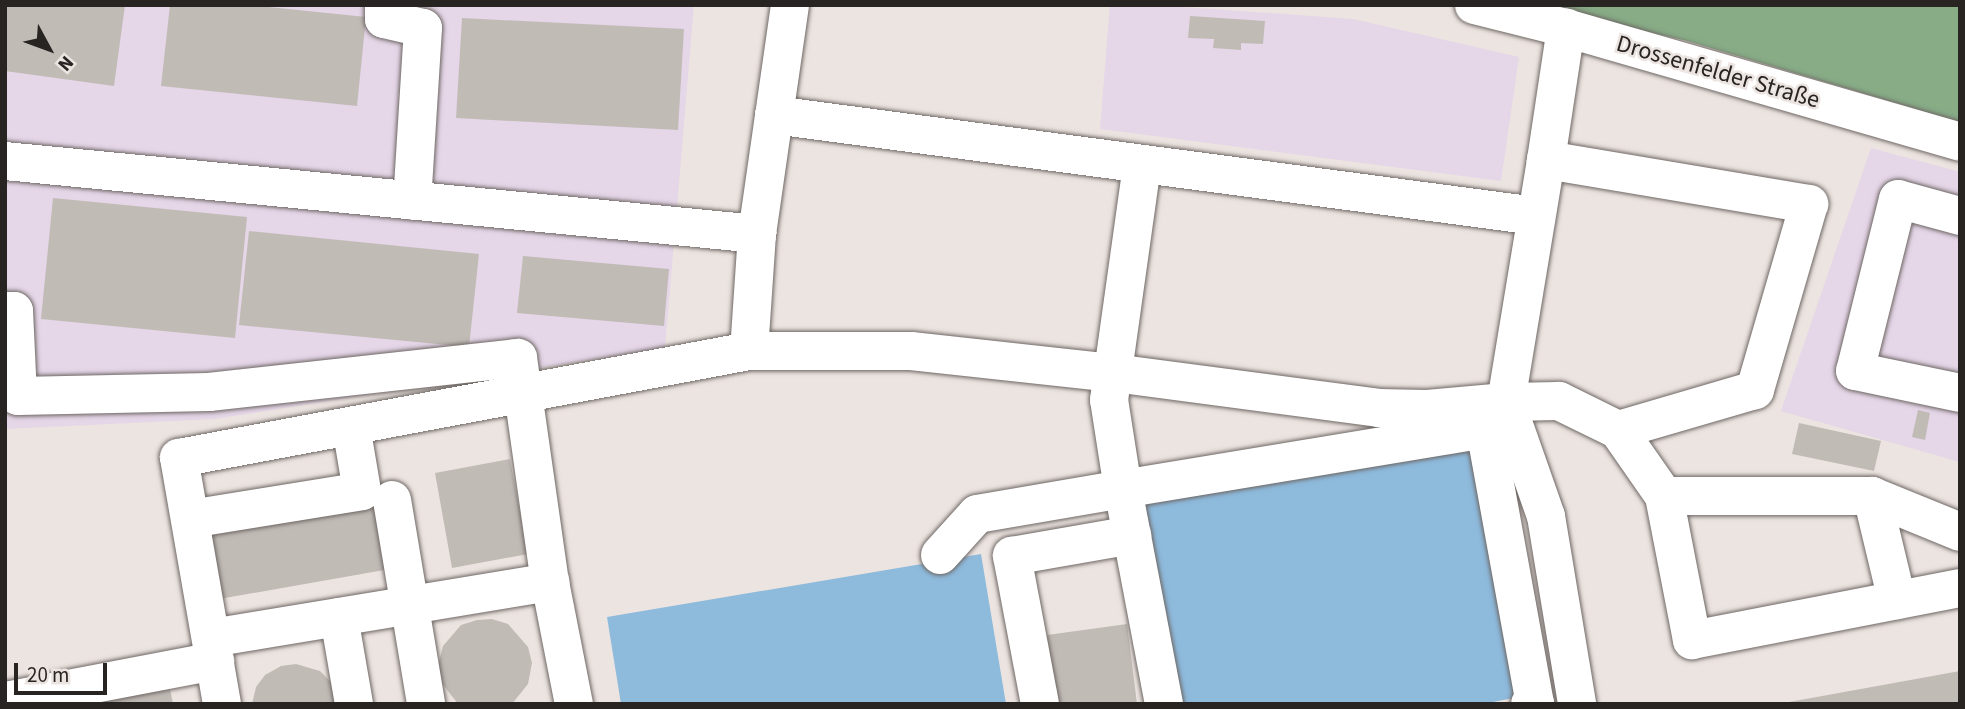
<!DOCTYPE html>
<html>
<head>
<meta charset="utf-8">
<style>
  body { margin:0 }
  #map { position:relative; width:1965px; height:709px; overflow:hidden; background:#ece4e0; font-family:"Source Sans 3",sans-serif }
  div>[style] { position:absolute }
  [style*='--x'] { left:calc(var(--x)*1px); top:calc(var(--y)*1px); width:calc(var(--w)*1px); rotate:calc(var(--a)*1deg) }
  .commercial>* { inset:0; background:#e5d6e8 }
  .forest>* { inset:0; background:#87ac86 }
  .water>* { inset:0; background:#8ebadc }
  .building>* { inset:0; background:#c1bbb6 }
  .roads { filter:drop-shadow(0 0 2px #6e6764) drop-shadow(0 0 2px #6e6764) }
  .minor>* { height:38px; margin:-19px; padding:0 19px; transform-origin:19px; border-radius:19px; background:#fff }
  span { translate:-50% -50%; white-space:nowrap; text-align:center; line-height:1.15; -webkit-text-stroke:5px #ece4e0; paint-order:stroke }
  .street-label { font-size:24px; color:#272422 }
  .frame { position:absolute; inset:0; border:7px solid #272422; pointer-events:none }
  .north { position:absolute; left:14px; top:14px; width:70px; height:70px; -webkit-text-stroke:5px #ece4e0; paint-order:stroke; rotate:131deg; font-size:19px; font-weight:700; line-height:28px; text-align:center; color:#272422 }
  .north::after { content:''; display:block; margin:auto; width:24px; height:32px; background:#272422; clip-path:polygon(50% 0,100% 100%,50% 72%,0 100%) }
  .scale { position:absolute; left:14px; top:663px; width:93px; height:32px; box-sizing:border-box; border:4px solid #272422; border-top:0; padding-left:9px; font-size:21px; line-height:24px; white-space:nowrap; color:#272422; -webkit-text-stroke:5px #ece4e0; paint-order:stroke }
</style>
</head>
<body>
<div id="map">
  <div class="commercial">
    <div style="clip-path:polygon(5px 5px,694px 5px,665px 348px,214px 419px,5px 429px)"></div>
    <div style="clip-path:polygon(1110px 5px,1156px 5px,1353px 19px,1519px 57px,1501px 181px,1100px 129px)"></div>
    <div style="clip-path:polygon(1871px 148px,1960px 172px,1960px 462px,1781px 411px)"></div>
  </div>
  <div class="forest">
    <div style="clip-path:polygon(1534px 5px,1960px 5px,1960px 122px,1687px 41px)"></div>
  </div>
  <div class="water">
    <div style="clip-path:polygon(1481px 437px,1528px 695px,1483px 704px,1175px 704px,1138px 500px)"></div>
    <div style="clip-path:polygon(981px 554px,1006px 704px,621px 704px,607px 617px)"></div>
  </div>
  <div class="building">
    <div style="clip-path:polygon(5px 5px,125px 5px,114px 86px,5px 71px)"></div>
    <div style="clip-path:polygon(170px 5px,250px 5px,366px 17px,357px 106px,161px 86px)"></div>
    <div style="clip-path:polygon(1190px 16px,1265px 21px,1263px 44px,1241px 43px,1241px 50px,1213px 48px,1214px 39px,1188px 38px)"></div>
    <div style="clip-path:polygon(462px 18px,684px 29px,678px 130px,456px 118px)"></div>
    <div style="clip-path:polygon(53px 198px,247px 217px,235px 338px,41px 319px)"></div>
    <div style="clip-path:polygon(249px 231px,479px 254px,469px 347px,239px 325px)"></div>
    <div style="clip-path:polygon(523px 256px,669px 269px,664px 326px,517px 313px)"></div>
    <div style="clip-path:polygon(1918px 410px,1930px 413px,1925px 440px,1912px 437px)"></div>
    <div style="clip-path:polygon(1799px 423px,1881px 441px,1874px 471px,1792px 454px)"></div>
    <div style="clip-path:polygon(510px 459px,528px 554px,452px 568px,435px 473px)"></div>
    <div style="clip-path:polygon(378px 499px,390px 569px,208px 601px,195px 532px)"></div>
    <div style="clip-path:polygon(492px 619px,508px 624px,528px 647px,532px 663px,528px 684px,512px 704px,458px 704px,441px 682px,438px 666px,443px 646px,461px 625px,477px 620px)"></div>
    <div style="clip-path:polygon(1127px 624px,1137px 704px,1056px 704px,1047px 635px)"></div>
    <div style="clip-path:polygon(296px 664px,320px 671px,331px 682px,338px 704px,252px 704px,256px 687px,265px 675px,281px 666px)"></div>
    <div style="clip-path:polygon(1960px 671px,1960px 704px,1789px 704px,1789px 702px)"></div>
    <div style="clip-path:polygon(170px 689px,173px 704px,94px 704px,94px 702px)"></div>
  </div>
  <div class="roads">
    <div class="minor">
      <div style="--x:384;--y:5;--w:14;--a:90"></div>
      <div style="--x:384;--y:19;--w:40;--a:13"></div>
      <div style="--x:423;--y:28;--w:173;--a:93.6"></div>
      <div style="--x:1474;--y:5;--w:95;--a:14"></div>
      <div style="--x:1566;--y:28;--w:410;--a:16.1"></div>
      <div style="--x:774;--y:115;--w:769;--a:7.55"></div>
      <div style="--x:1546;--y:160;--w:134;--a:-81.4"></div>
      <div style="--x:5;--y:161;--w:756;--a:5.54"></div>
      <div style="--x:757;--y:234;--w:231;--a:-81.8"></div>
      <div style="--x:1960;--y:216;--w:64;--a:-164.7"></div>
      <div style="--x:1898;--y:199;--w:177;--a:104"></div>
      <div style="--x:1855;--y:371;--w:107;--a:11.8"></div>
      <div style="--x:757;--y:234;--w:117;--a:93.9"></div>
      <div style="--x:749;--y:351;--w:162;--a:0"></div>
      <div style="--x:911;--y:351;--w:204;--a:6.2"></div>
      <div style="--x:1114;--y:373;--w:267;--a:7.5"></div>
      <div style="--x:1379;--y:408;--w:48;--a:1.2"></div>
      <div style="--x:1427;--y:409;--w:79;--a:-5.1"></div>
      <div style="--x:1506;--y:402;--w:245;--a:-80.6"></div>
      <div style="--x:1546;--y:160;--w:267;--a:9.5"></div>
      <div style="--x:1809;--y:204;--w:194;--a:106.2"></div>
      <div style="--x:1755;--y:390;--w:143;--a:163.7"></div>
      <div style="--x:1618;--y:430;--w:66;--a:-153.8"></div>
      <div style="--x:1559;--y:401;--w:53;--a:178.9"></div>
      <div style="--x:1506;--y:402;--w:121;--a:70.7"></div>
      <div style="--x:1546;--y:516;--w:191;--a:80.6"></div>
      <div style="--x:5;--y:311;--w:9;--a:0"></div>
      <div style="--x:14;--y:311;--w:85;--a:87.3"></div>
      <div style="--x:18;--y:396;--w:191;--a:-1.2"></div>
      <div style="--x:209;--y:392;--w:311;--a:-6.3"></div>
      <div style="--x:518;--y:358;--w:226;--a:81.9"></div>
      <div style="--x:1618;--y:430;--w:80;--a:55.1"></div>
      <div style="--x:1664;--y:496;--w:147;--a:79"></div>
      <div style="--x:1692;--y:640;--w:273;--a:-11"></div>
      <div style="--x:1664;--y:496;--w:208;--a:0"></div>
      <div style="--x:1872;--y:496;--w:95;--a:22.2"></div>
      <div style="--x:1872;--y:496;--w:107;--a:76.5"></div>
      <div style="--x:392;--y:500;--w:207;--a:80.5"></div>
      <div style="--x:190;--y:519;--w:174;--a:-9.2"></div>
      <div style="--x:362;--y:491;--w:66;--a:-99.6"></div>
      <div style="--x:940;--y:555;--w:55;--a:-47.9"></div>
      <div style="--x:977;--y:514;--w:148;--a:-9.7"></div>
      <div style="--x:1123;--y:489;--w:90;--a:-98.9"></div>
      <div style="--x:1109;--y:400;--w:238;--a:-82"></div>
      <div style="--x:339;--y:617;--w:88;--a:80.2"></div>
      <div style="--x:212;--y:638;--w:343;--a:-9.4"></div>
      <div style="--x:550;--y:582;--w:124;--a:78.9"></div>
      <div style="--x:5;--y:701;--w:214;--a:-10.8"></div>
      <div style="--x:222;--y:704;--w:250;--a:-99.9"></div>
      <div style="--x:179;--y:458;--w:580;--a:-10.63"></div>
      <div style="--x:1040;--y:704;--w:151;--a:-100.7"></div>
      <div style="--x:1012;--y:556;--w:122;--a:-9.9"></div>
      <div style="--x:1164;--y:704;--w:219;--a:-100.8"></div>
      <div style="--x:1123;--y:489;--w:367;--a:-9.4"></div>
      <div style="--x:1485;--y:429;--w:279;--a:79.7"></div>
      <div style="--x:1535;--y:703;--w:5;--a:169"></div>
    </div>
  </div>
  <div class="street-label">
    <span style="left:1718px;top:72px;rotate:16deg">Drossenfelder Straße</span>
  </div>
  <div class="frame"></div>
  <div class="north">N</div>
  <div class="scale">20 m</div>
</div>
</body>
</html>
